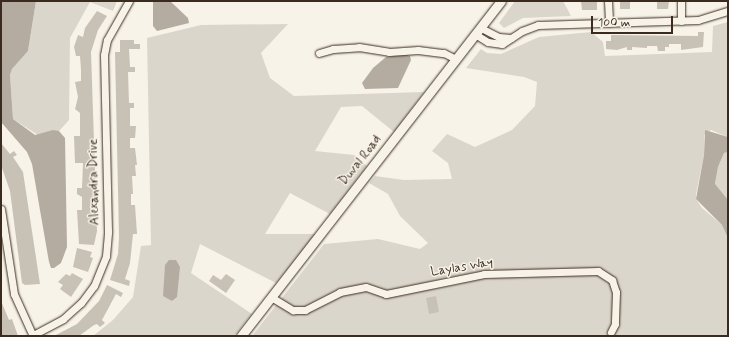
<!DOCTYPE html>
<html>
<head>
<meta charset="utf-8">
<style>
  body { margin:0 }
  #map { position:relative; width:729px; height:337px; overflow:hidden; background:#f7f3e8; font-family:Mynerve,sans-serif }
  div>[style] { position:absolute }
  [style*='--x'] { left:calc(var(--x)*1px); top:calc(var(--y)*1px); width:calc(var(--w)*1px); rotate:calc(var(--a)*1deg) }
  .green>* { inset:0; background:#dbd6cb }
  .water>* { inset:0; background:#b4aca0 }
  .building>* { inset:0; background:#c8c1b6 }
  .roads { filter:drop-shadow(0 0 1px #3b2a1e) drop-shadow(0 0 1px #3b2a1e) }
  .minor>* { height:7px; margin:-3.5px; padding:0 3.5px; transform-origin:3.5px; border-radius:3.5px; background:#f7f3e8 }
  .major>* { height:9px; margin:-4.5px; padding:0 4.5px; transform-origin:4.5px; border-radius:4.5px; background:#f7f3e8 }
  span { translate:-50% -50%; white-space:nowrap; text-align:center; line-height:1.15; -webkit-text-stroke:3px #f7f3e8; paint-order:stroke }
  .street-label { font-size:13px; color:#3b2a1e }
  .frame { position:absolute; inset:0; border:2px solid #3b2a1e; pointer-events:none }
  .scale { position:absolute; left:591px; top:16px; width:82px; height:18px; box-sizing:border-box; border:2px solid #3b2a1e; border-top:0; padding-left:5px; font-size:12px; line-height:14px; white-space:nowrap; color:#3b2a1e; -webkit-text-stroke:3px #f7f3e8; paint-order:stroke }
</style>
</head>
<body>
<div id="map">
  <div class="green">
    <div style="clip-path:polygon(36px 1px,117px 1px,113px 11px,90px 2px,70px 38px,69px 120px,59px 131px,51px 131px,38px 135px,13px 119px,10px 75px,12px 69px,28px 51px)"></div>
    <div style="clip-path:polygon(515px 1px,563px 1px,571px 16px,523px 18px,504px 28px,499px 23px)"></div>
    <div style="clip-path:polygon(728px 22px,728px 137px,711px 130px,704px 135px,704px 155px,696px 194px,696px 199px,702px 208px,722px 225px,728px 237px,728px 336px,252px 336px,324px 244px,378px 239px,420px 249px,428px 243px,400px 216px,388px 194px,369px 183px,375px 176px,404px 180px,452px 179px,448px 163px,432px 151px,447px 134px,475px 147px,512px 130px,535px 106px,537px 82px,524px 77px,466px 68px,481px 49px,487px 53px,501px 54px,539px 37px,591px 32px,603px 42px,605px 56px,712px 52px,713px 26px)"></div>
    <div style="clip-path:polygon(288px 24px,261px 53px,270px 78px,294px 96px,424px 92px,394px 132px,362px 106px,341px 107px,315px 151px,354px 155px,367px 166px,330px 214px,290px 193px,265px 234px,316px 234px,276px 283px,200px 244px,191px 273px,252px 314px,234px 336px,93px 336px,113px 320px,133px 297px,141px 246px,151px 245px,147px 38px,201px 25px)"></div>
    <div style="clip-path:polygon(728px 152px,728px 200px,715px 185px,718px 167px,724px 153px)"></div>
  </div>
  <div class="water">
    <div style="clip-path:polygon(1px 1px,36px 1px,28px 51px,12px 69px,10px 75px,13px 119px,35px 135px,53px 130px,59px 131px,65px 138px,67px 247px,61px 263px,54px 268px,51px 268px,49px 262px,32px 164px,27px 152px,1px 122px)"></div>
    <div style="clip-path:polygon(153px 1px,170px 1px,188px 18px,189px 23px,157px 31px,153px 26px)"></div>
    <div style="clip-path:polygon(404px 54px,410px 56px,411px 60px,398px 88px,365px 89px,362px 83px,373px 68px,386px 57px)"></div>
    <div style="clip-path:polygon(705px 130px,728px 137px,728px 152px,724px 153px,718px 167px,715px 184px,728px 200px,728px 238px,722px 225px,696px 199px,704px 155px)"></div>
    <div style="clip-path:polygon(169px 260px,176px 260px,180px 267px,177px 297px,172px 301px,163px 296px,165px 265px)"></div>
  </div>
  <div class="building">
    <div style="clip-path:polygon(581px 1px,597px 1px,597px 10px,582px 10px)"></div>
    <div style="clip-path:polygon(620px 1px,630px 1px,630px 9px,620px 9px)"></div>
    <div style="clip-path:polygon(657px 1px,669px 1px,668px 9px,657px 9px)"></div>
    <div style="clip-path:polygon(97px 11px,107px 16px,98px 30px,91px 52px,97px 231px,94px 245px,79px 244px,77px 210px,82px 210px,82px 197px,77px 194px,77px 188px,82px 188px,83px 163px,75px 163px,74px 136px,80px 136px,80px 113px,75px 109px,78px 97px,75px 82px,81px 81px,81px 70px,80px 56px,76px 56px,74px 47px,78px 35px,83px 37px,85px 28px)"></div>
    <div style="clip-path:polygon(698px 32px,704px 32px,703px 47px,681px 50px,681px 44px,669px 44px,669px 47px,665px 47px,665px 51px,658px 51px,657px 46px,647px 46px,647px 48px,632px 47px,632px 50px,627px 50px,627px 47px,617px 50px,606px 49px,606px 41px,611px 41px,611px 35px,698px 36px)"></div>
    <div style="clip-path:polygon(120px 40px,134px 40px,134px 44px,140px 44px,140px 49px,129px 49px,130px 67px,135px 67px,135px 72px,128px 72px,129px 103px,134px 103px,134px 108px,130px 108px,130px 126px,136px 126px,135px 138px,130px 138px,130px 148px,135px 148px,137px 165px,135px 165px,136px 176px,132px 176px,133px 194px,131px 194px,131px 205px,135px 205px,137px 234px,133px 234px,130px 263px,125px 279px,130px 281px,129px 286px,110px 280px,118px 254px,119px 237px,115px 52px,120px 52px)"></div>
    <div style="clip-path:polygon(1px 143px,10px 154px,14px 151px,17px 155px,13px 157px,23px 172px,40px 284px,25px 285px,22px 283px,10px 191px,1px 165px)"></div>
    <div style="clip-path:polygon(77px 248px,92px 252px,90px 257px,93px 258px,88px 272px,73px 267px)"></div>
    <div style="clip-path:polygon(72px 273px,83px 279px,71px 297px,60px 289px,63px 285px,58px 282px,66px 274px,70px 276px)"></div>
    <div style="clip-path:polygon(226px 274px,235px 280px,226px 293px,209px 281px,213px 275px,221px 280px)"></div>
    <div style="clip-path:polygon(107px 285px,123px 293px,121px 297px,116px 294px,102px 320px,105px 323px,100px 327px,97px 324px,94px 325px,79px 336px,54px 336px,77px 324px,99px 301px)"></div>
    <div style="clip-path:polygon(436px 296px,439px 312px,429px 314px,426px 298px)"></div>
    <div style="clip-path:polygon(1px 301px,9px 320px,12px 319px,18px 336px,1px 336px)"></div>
  </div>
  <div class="roads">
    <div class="minor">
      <div style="--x:608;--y:1;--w:22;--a:87"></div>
      <div style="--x:681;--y:1;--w:20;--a:90"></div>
      <div style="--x:481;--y:28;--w:20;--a:27"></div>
      <div style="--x:499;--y:37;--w:12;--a:5"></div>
      <div style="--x:475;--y:34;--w:15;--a:32"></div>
      <div style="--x:488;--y:42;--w:14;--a:8"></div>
      <div style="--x:502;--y:44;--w:24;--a:-33"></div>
      <div style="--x:522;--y:31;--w:17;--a:-21"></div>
      <div style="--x:538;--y:25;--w:160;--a:-1.8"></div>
      <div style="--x:698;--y:20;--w:31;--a:-17"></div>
      <div style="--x:319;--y:53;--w:15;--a:-16"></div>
      <div style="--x:333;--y:49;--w:26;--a:-4"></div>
      <div style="--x:359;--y:47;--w:30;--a:9"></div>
      <div style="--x:389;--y:52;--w:29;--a:-4"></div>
      <div style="--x:418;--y:50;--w:26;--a:7"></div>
      <div style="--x:444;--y:53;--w:13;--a:27"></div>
      <div style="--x:1;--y:209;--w:86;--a:81.3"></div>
      <div style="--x:14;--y:294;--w:46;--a:65.7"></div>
      <div style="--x:271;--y:297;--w:26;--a:31"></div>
      <div style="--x:293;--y:310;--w:12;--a:0"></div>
      <div style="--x:305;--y:310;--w:39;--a:-27"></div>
      <div style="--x:340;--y:292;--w:26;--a:-11"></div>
      <div style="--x:366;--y:287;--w:21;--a:19"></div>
      <div style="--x:386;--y:294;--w:100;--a:-11.5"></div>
      <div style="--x:484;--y:274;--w:114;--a:-1.5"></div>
      <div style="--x:598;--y:271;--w:17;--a:33"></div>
      <div style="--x:612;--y:280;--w:13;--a:72"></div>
      <div style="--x:616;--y:292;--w:32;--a:92"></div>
      <div style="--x:615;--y:324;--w:9;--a:117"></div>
      <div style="--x:33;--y:335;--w:34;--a:-28"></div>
      <div style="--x:63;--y:319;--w:24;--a:-42"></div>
      <div style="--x:81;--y:303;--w:21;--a:-53"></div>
      <div style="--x:94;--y:286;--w:32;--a:-68"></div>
      <div style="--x:106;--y:256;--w:25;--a:-85"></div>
      <div style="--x:108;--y:231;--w:176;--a:-91.3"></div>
      <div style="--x:104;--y:55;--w:15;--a:-79"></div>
      <div style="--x:107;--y:40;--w:45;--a:-60.6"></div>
    </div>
    <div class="major">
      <div style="--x:241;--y:336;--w:424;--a:-52.2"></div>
    </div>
  </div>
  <div class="street-label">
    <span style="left:361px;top:161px;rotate:-52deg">Duval Road</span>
    <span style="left:95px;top:182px;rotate:-91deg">Alexandra Drive</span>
    <span style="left:462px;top:268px;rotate:-9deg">Laylas Way</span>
  </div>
  <div class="frame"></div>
  <div class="scale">100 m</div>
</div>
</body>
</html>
